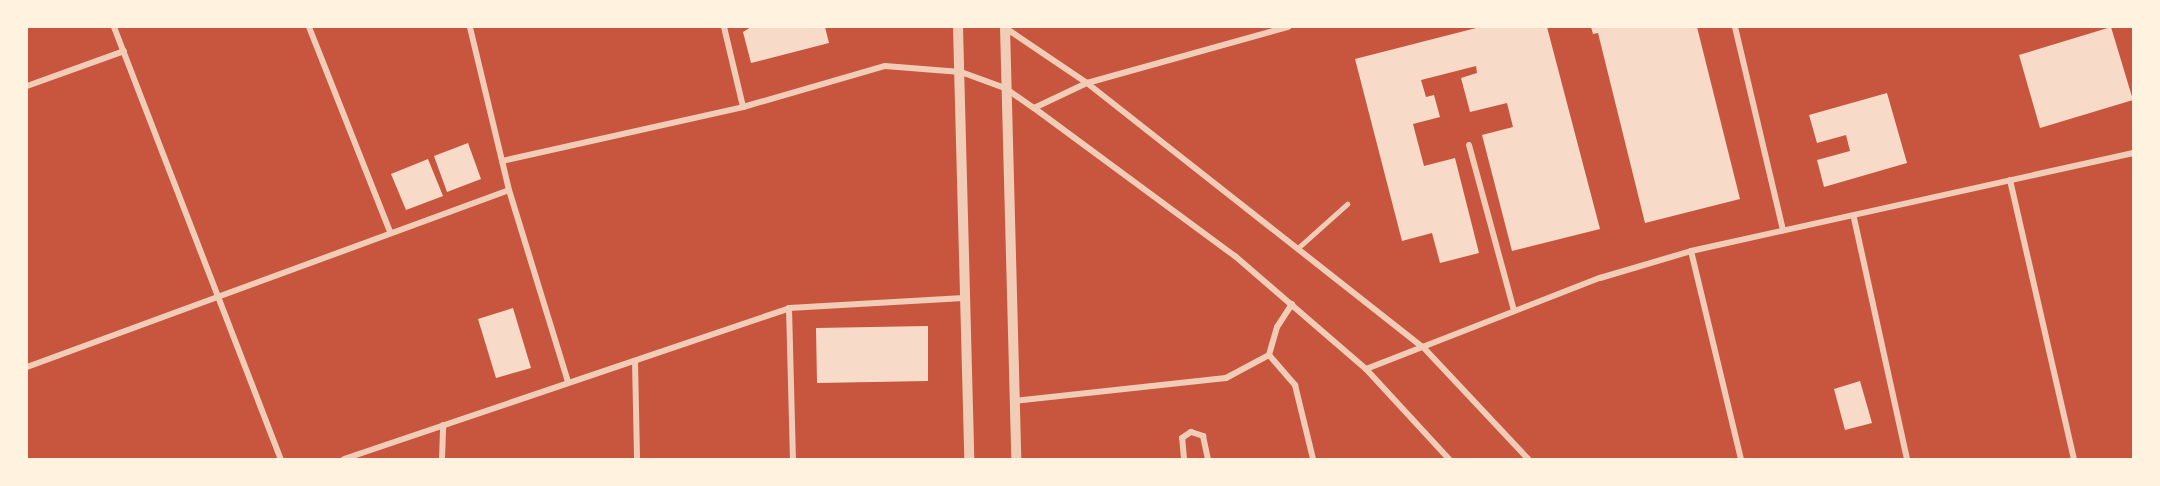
<!DOCTYPE html>
<html>
<head>
<meta charset="utf-8">
<style>
  body { margin:0 }
  #map { position:relative; width:2160px; height:486px; overflow:hidden; background:#c8553d; font-family:Figtree,sans-serif }
  div>[style] { position:absolute }
  [style*='--x'] { left:calc(var(--x)*1px); top:calc(var(--y)*1px); width:calc(var(--w)*1px); rotate:calc(var(--a)*1deg) }
  .building>* { inset:0; background:#f7dbc8 }
  .service>* { height:4.5px; margin:-2.25px; padding:0 2.25px; transform-origin:2.25px; border-radius:2.25px; background:#f1ccb7 }
  .minor>* { height:6px; margin:-3px; padding:0 3px; transform-origin:3px; border-radius:3px; background:#f1ccb7 }
  .tertiary>* { height:10px; margin:-5px; padding:0 5px; transform-origin:5px; border-radius:5px; background:#f1ccb7 }
  span { translate:-50% -50%; white-space:nowrap; text-align:center; line-height:1.15; -webkit-text-stroke:4.5px #fff3e0; paint-order:stroke }
  .frame { position:absolute; inset:0; border:28px solid #fff3e0; pointer-events:none }
</style>
</head>
<body>
<div id="map">
  <div class="building">
    <div style="clip-path:polygon(751px 27px,825px 27px,829px 43px,751px 63px,743px 32px)"></div>
    <div style="clip-path:polygon(1480px 27px,1547px 27px,1600px 229px,1512px 251px,1482px 135px,1513px 127px,1507px 103px,1470px 112px,1461px 78px,1477px 73px,1476px 66px,1421px 80px,1426px 97px,1434px 95px,1440px 117px,1413px 124px,1424px 166px,1455px 158px,1479px 253px,1440px 263px,1432px 233px,1402px 241px,1355px 59px)"></div>
    <div style="clip-path:polygon(1591px 27px,1697px 27px,1740px 199px,1645px 223px,1598px 33px,1593px 34px)"></div>
    <div style="clip-path:polygon(2111px 27px,2133px 100px,2040px 128px,2019px 55px)"></div>
    <div style="clip-path:polygon(1887px 93px,1907px 163px,1824px 187px,1817px 160px,1850px 151px,1846px 135px,1817px 143px,1809px 115px)"></div>
    <div style="clip-path:polygon(468px 143px,481px 179px,447px 192px,434px 156px)"></div>
    <div style="clip-path:polygon(428px 159px,443px 196px,406px 210px,391px 174px)"></div>
    <div style="clip-path:polygon(513px 308px,531px 368px,496px 378px,478px 319px)"></div>
    <div style="clip-path:polygon(928px 326px,928px 381px,817px 383px,816px 328px)"></div>
    <div style="clip-path:polygon(1860px 381px,1872px 423px,1845px 430px,1834px 389px)"></div>
  </div>
  <div class="service">
    <div style="--x:1298;--y:248;--w:66;--a:-41.9"></div>
  </div>
  <div class="minor">
    <div style="--x:114;--y:27;--w:463;--a:68.9"></div>
    <div style="--x:309;--y:27;--w:220;--a:68.4"></div>
    <div style="--x:724;--y:27;--w:82;--a:76.6"></div>
    <div style="--x:1004;--y:27;--w:100;--a:34"></div>
    <div style="--x:1087;--y:83;--w:427;--a:38.2"></div>
    <div style="--x:1423;--y:347;--w:154;--a:46.8"></div>
    <div style="--x:1735;--y:27;--w:209;--a:76.7"></div>
    <div style="--x:27;--y:86;--w:103;--a:-19.8"></div>
    <div style="--x:1034;--y:108;--w:59;--a:-25.3"></div>
    <div style="--x:1087;--y:83;--w:209;--a:-15.6"></div>
    <div style="--x:1469;--y:145;--w:172;--a:74.8"></div>
    <div style="--x:502;--y:161;--w:247;--a:-12.6"></div>
    <div style="--x:743;--y:107;--w:148;--a:-16.1"></div>
    <div style="--x:885;--y:66;--w:76;--a:4.5"></div>
    <div style="--x:961;--y:72;--w:47;--a:20"></div>
    <div style="--x:1005;--y:88;--w:35;--a:35"></div>
    <div style="--x:1034;--y:108;--w:250;--a:36.4"></div>
    <div style="--x:1235;--y:256;--w:173;--a:40.8"></div>
    <div style="--x:1366;--y:369;--w:122;--a:47.3"></div>
    <div style="--x:2010;--y:180;--w:286;--a:77.1"></div>
    <div style="--x:509;--y:190;--w:201;--a:72.9"></div>
    <div style="--x:1854;--y:218;--w:247;--a:77.6"></div>
    <div style="--x:1691;--y:251;--w:214;--a:76.5"></div>
    <div style="--x:1292;--y:304;--w:27;--a:123"></div>
    <div style="--x:1277;--y:327;--w:29;--a:106"></div>
    <div style="--x:1269;--y:355;--w:40;--a:49"></div>
    <div style="--x:1295;--y:385;--w:76;--a:76.3"></div>
    <div style="--x:789;--y:308;--w:151;--a:88.5"></div>
    <div style="--x:635;--y:361;--w:98;--a:88.8"></div>
    <div style="--x:27;--y:367;--w:513;--a:-20.16"></div>
    <div style="--x:509;--y:190;--w:168;--a:-103.5"></div>
    <div style="--x:1366;--y:369;--w:251;--a:-21.3"></div>
    <div style="--x:1600;--y:278;--w:95;--a:-16.5"></div>
    <div style="--x:1691;--y:251;--w:453;--a:-12.5"></div>
    <div style="--x:1014;--y:401;--w:213;--a:-6.2"></div>
    <div style="--x:1226;--y:378;--w:49;--a:-28.1"></div>
    <div style="--x:344;--y:459;--w:470;--a:-18.7"></div>
    <div style="--x:789;--y:308;--w:175;--a:-3.3"></div>
    <div style="--x:442;--y:459;--w:34;--a:-88"></div>
    <div style="--x:1184;--y:459;--w:21;--a:-95"></div>
    <div style="--x:1182;--y:438;--w:11;--a:-34"></div>
    <div style="--x:1191;--y:432;--w:13;--a:18"></div>
    <div style="--x:1203;--y:436;--w:24;--a:78"></div>
  </div>
  <div class="tertiary">
    <div style="--x:958;--y:27;--w:432;--a:88.5"></div>
    <div style="--x:1005;--y:27;--w:432;--a:88.5"></div>
  </div>
  <div class="frame"></div>
</div>
</body>
</html>
